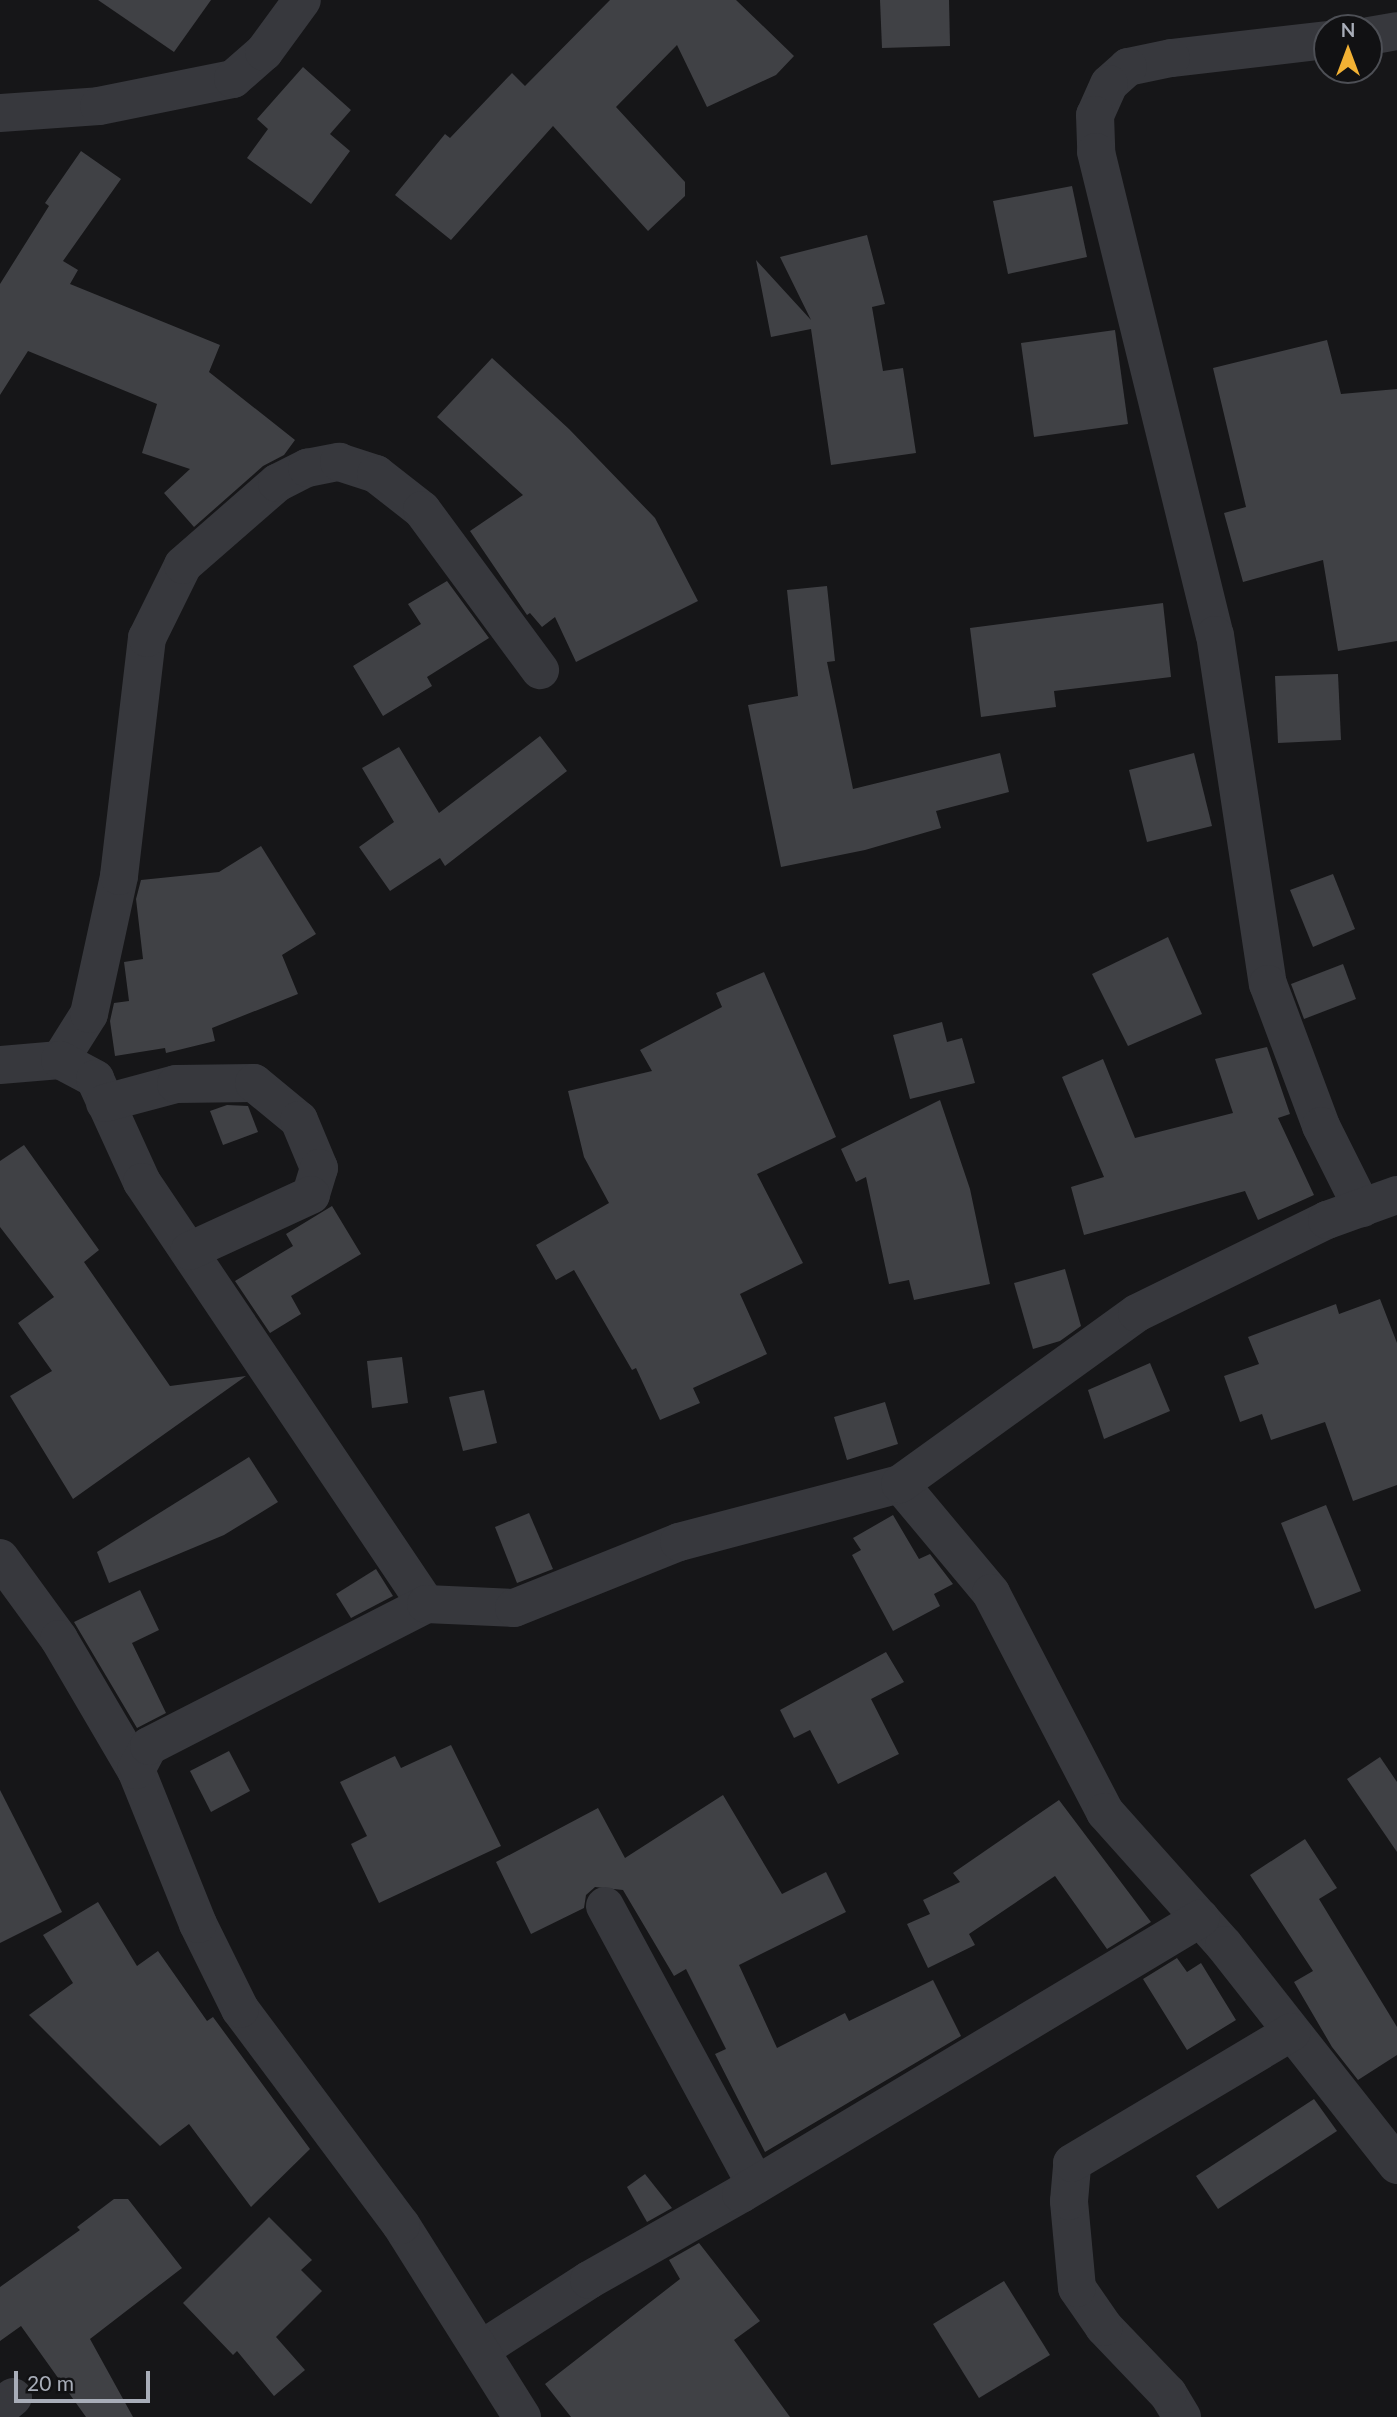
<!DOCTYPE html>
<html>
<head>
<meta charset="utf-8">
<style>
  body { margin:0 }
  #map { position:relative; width:1397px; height:2417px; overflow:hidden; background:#161618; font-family:Lato,sans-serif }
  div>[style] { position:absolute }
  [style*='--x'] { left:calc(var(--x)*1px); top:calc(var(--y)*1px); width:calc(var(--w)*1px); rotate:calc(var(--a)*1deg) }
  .building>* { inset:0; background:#404145 }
  .minor>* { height:38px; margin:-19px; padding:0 19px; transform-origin:19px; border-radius:19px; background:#37383d }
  span { translate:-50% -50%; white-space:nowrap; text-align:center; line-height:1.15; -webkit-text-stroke:5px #111113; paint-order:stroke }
  .north { position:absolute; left:1313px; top:14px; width:70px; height:70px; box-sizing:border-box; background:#111113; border:2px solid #4d4f55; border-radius:50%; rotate:0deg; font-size:19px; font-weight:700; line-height:28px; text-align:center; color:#a8adb8 }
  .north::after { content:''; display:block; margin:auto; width:24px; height:32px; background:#f2b134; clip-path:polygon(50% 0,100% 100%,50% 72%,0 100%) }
  .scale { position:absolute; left:14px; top:2371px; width:136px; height:32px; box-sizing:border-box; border:4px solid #a8adb8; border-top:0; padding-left:9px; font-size:21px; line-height:24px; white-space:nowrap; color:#a8adb8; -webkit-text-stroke:5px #111113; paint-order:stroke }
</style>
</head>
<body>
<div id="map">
  <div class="building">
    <div style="clip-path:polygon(98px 0,211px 0,174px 52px)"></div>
    <div style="clip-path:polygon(610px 0,736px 0,794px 56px,776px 75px,707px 107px,677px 45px,616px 107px,685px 182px,685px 196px,648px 231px,553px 126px,451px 240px,395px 195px,445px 134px,450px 138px,512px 73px,525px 86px)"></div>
    <div style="clip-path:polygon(880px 0,949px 0,950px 46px,882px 48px)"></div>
    <div style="clip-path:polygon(303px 67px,351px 110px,330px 134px,350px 151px,311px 204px,247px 158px,268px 129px,257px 119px)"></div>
    <div style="clip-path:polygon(81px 151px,121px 179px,63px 261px,78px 270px,70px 284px,220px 345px,209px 372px,295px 440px,284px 455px,263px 466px,194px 527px,164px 493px,190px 469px,142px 453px,157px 404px,28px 351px,0 395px,0 284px,49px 206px,45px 203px)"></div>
    <div style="clip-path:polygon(1072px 186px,1087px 257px,1008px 274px,993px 201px)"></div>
    <div style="clip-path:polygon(867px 235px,885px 304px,872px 307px,883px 371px,903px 368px,916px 453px,831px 465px,811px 329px,771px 337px,756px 260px,811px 320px,780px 257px)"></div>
    <div style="clip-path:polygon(1115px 330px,1128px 424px,1034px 437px,1021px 343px)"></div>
    <div style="clip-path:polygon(1327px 340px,1341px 394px,1397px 389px,1397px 641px,1338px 651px,1323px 560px,1243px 582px,1224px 513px,1246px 507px,1213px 368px)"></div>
    <div style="clip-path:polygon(492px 358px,569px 429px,655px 518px,698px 601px,576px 662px,555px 617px,542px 627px,530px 613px,527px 615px,470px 531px,523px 495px,437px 417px)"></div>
    <div style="clip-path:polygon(447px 581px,489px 638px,427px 677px,432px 686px,383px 716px,353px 666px,421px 624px,408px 604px)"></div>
    <div style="clip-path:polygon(827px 586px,835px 661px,827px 662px,853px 789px,1000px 753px,1009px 792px,936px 811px,941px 828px,865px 850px,781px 867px,748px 705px,798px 696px,787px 590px)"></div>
    <div style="clip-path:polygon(1163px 603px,1171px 677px,1054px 691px,1056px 707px,981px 717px,970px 628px)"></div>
    <div style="clip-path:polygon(1338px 674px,1341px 740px,1278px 743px,1275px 676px)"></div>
    <div style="clip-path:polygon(540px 736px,567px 771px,445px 866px,440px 858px,390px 891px,359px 847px,394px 822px,362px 768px,399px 747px,439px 813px)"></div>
    <div style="clip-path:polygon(1194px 753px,1212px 826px,1147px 842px,1129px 770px)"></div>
    <div style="clip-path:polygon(261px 846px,316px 934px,282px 955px,298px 994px,212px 1028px,215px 1041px,166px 1053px,165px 1048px,115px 1056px,110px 1021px,114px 1003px,129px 1001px,124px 962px,143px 959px,136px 899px,141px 880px,219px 872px)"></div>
    <div style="clip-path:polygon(1333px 874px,1355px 929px,1313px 947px,1290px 890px)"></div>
    <div style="clip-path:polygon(1168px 937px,1202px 1014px,1128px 1046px,1092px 974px)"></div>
    <div style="clip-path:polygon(1343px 964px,1356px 999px,1304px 1019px,1291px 984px)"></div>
    <div style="clip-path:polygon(764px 972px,836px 1137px,757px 1174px,803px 1263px,740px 1294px,767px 1354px,693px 1388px,700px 1403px,660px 1420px,636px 1368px,632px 1370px,574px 1270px,556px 1280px,536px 1245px,609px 1203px,584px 1157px,568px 1091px,652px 1071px,640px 1050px,722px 1007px,716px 993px)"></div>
    <div style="clip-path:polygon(942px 1022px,947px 1042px,962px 1038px,975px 1083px,910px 1099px,893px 1035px)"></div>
    <div style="clip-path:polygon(1267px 1047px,1290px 1114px,1278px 1118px,1314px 1195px,1258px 1220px,1245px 1191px,1084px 1235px,1071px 1187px,1104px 1177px,1062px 1077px,1103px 1059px,1135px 1138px,1233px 1113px,1215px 1059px)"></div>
    <div style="clip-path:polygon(940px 1100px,970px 1189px,990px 1284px,914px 1300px,909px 1280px,889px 1284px,866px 1177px,856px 1182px,841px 1149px)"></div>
    <div style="clip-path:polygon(227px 1105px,248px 1106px,258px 1132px,223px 1145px,210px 1111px)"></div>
    <div style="clip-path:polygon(24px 1145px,99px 1250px,84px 1262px,170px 1386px,246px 1376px,73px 1499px,10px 1396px,52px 1371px,18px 1323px,54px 1297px,0 1227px,0 1161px)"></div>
    <div style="clip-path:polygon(332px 1206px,361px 1254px,291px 1296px,301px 1314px,270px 1333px,235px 1281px,293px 1246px,286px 1234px)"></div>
    <div style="clip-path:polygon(1065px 1269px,1081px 1326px,1060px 1341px,1033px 1349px,1014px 1283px)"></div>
    <div style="clip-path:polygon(1380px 1299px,1397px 1343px,1397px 1485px,1353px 1501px,1325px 1422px,1271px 1440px,1262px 1414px,1240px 1422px,1224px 1376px,1259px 1364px,1248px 1337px,1336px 1304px,1339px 1314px)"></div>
    <div style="clip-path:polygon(402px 1357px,408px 1403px,372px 1408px,367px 1361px)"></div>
    <div style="clip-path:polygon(1150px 1363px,1170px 1411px,1104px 1439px,1088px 1390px)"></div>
    <div style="clip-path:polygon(484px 1390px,497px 1443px,463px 1451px,449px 1397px)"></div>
    <div style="clip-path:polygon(885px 1402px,898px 1444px,847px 1460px,834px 1417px)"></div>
    <div style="clip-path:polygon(249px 1457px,278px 1502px,224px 1535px,109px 1583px,97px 1552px)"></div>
    <div style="clip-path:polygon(1326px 1505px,1361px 1591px,1315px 1609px,1281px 1523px)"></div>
    <div style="clip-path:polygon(529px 1513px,553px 1569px,517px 1583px,495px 1527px)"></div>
    <div style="clip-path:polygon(893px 1515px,919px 1559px,930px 1554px,953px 1584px,934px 1594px,940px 1606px,893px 1631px,852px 1555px,861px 1550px,853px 1538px)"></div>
    <div style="clip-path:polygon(376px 1569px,393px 1596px,351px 1618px,336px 1594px)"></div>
    <div style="clip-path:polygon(140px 1590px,159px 1630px,132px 1643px,166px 1713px,137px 1728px,74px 1622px)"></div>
    <div style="clip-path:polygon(886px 1652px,904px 1682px,871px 1699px,899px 1754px,838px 1784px,810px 1730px,794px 1738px,780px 1710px)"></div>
    <div style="clip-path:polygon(451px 1745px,501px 1846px,379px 1903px,351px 1844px,367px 1836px,340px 1782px,395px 1756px,401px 1768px)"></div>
    <div style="clip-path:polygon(229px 1751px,250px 1791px,211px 1812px,190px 1771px)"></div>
    <div style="clip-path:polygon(1380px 1757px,1397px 1782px,1397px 1852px,1347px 1779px)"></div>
    <div style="clip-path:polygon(0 1790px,62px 1912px,0 1943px)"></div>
    <div style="clip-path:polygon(723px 1795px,782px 1894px,826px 1872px,846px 1912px,739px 1965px,777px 2048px,845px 2013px,849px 2021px,933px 1980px,961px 2036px,765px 2152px,715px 2054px,726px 2049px,686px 1969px,674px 1976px,623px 1890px,595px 1887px,586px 1895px,584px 1908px,531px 1934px,496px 1862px,598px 1808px,625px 1858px)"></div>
    <div style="clip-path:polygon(1059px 1800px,1151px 1922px,1107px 1949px,1055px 1876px,969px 1934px,975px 1945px,928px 1968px,907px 1924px,930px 1914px,923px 1900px,960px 1882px,953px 1873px)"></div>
    <div style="clip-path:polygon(1305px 1839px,1337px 1888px,1319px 1899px,1397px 2027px,1397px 2055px,1358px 2080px,1332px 2047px,1294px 1982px,1313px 1971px,1250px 1875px)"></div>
    <div style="clip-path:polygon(98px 1902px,137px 1966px,158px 1951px,207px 2021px,213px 2017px,310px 2149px,251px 2207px,189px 2124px,160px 2146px,29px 2015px,73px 1983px,43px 1935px)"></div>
    <div style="clip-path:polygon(1177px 1958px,1187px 1972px,1201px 1963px,1236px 2020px,1187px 2050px,1143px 1979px)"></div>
    <div style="clip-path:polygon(1314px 2099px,1337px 2131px,1218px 2209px,1196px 2176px)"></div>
    <div style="clip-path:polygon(645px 2174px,672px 2208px,647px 2222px,627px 2187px)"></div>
    <div style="clip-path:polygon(114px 2199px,128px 2199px,182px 2268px,90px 2339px,133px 2417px,86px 2417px,21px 2326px,0 2341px,0 2287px,80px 2230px,77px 2227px)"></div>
    <div style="clip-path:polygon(269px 2217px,312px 2260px,301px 2270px,322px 2291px,276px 2337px,305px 2370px,274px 2396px,237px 2351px,233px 2355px,183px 2303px)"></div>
    <div style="clip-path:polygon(699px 2243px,760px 2321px,734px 2340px,790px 2417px,571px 2417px,545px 2384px,680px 2279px,669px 2260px)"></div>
    <div style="clip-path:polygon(1004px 2281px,1050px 2355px,979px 2398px,933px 2324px)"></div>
  </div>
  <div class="minor">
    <div style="--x:1369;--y:36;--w:28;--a:-10"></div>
    <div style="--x:1327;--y:40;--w:157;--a:173.4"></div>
    <div style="--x:1171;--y:58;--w:44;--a:168.2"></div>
    <div style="--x:1128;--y:67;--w:25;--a:138"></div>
    <div style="--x:1109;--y:84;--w:34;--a:114"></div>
    <div style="--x:1095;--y:115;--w:37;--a:88"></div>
    <div style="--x:1096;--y:152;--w:497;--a:76.2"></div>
    <div style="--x:1215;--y:635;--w:353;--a:81.4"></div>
    <div style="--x:1268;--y:984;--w:152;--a:69.5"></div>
    <div style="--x:1321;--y:1126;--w:92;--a:63.4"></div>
    <div style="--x:0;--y:113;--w:99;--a:-4"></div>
    <div style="--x:99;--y:106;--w:137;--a:-11.4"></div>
    <div style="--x:233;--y:79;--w:41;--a:-41.1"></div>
    <div style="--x:264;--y:52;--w:64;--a:-53.8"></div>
    <div style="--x:60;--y:1060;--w:54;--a:-57.8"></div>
    <div style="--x:89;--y:1014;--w:141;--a:-77.7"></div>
    <div style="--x:119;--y:876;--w:240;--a:-83.3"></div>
    <div style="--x:147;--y:638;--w:81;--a:-63.7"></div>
    <div style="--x:183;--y:565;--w:125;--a:-41.1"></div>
    <div style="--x:277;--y:483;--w:34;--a:-27"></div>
    <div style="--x:307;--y:468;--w:33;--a:-11"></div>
    <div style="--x:339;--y:462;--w:39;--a:18"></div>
    <div style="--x:376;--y:474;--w:58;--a:38"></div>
    <div style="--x:422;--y:510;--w:199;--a:53.6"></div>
    <div style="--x:0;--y:1065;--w:60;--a:-4.8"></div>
    <div style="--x:60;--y:1060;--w:40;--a:28"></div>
    <div style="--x:95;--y:1079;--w:113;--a:65.5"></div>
    <div style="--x:142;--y:1182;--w:509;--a:56.06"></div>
    <div style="--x:105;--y:1103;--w:73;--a:-15"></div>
    <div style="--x:176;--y:1084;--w:78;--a:-0.7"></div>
    <div style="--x:254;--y:1083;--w:58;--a:39.4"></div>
    <div style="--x:299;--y:1120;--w:52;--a:67.4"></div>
    <div style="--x:319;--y:1168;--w:28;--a:107"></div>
    <div style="--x:311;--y:1195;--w:134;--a:155.3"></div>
    <div style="--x:900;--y:1484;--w:142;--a:50.1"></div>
    <div style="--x:991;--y:1593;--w:247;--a:62.5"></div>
    <div style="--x:1105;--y:1812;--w:178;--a:48.2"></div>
    <div style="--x:1224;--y:1945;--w:280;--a:51.8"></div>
    <div style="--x:0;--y:1558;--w:100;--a:53.9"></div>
    <div style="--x:59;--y:1639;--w:152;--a:59.6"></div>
    <div style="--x:605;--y:1906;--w:317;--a:61.6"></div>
    <div style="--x:482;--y:2349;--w:127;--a:-32.8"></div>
    <div style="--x:589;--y:2280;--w:175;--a:-29.5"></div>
    <div style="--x:741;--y:2194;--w:536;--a:-30.96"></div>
    <div style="--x:0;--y:2408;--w:17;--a:-40"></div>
    <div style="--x:522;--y:2417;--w:227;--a:-122.2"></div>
    <div style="--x:401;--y:2225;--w:269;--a:-126.7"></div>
    <div style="--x:240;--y:2009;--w:95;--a:-116.3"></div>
    <div style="--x:198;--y:1924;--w:166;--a:-111.9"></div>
    <div style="--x:136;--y:1770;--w:27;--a:-62"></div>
    <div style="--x:149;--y:1746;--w:311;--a:-27.1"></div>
    <div style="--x:426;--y:1604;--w:88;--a:2.6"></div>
    <div style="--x:514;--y:1608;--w:178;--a:-21.8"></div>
    <div style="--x:679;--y:1542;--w:228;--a:-14.7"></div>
    <div style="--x:900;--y:1484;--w:292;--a:-35.8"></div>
    <div style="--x:1137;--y:1313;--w:212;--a:-26.1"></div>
    <div style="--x:1327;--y:1220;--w:74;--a:-19.7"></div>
    <div style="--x:1182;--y:2417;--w:27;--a:-121"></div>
    <div style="--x:1168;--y:2394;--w:93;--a:-133.7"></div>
    <div style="--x:1104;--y:2327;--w:47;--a:-124.7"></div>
    <div style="--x:1077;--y:2288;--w:87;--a:-95.3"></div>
    <div style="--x:1069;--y:2201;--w:38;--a:-85"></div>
    <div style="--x:1072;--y:2163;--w:256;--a:-30.8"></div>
  </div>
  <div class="north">N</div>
  <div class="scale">20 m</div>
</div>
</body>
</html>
